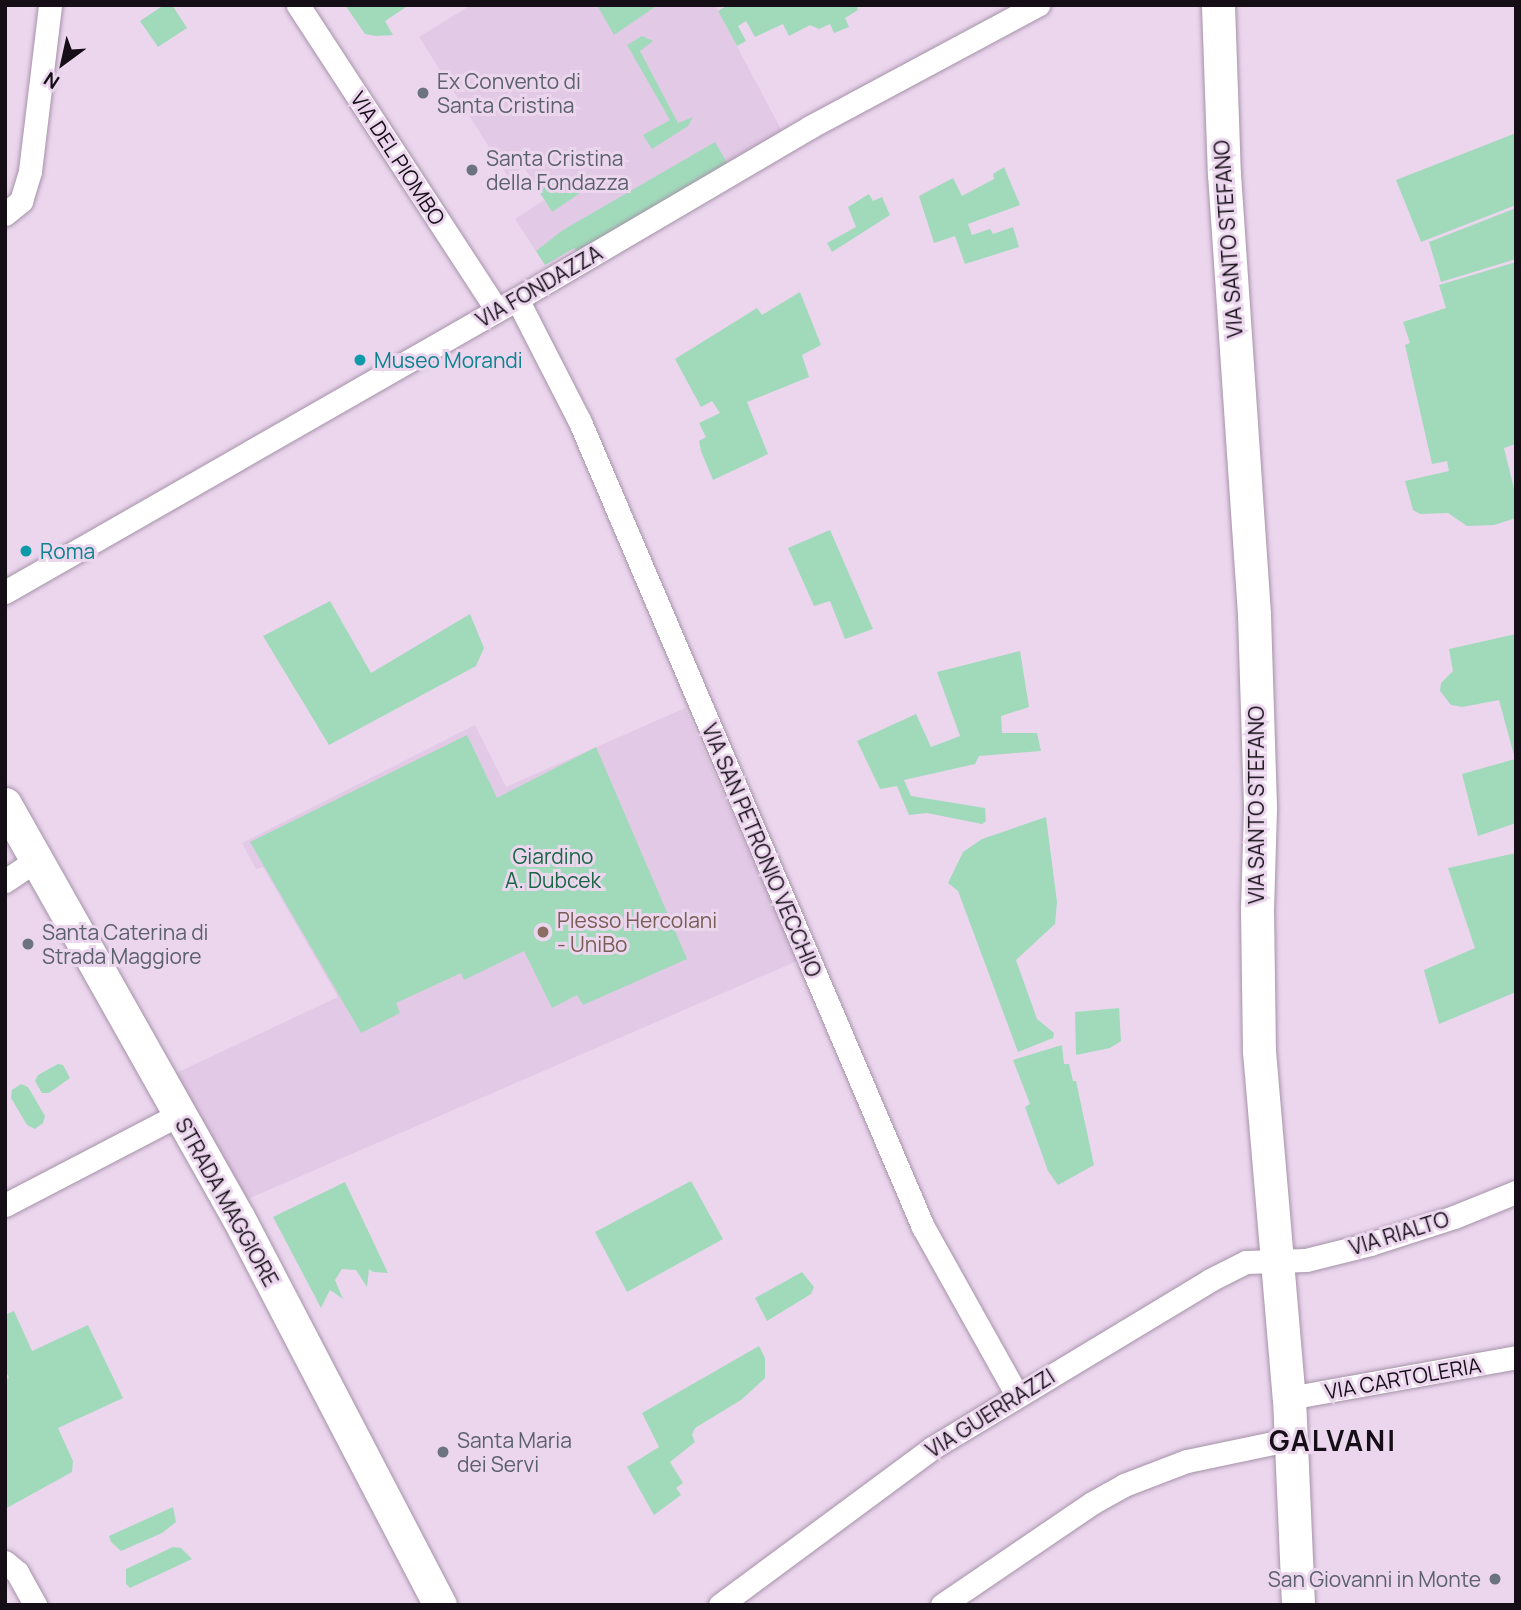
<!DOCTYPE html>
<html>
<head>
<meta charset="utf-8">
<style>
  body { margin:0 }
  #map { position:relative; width:1521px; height:1610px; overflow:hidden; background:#ebd6ee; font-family:Manrope,sans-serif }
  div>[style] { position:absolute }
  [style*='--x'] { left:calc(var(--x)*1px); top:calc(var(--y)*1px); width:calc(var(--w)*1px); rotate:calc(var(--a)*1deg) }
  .built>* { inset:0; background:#e2c9e6 }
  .green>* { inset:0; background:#a1dabb }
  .roads { filter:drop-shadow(0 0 2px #a592a8) drop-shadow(0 0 2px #a592a8) }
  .street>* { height:23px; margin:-11.5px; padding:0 11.5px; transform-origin:11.5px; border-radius:11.5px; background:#fff }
  .secondary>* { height:33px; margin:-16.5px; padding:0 16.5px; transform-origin:16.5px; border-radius:16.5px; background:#fff }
  .dots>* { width:19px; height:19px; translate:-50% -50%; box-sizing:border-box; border:4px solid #ebd6ee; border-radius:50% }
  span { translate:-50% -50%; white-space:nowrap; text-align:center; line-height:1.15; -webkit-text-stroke:6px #ebd6ee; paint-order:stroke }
  .worship-label { font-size:21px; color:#5b616d }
  .left { translate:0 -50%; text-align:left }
  .right { translate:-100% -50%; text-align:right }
  .street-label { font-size:21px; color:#150e16 }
  .culture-label { font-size:21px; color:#0d838f }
  .park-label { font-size:21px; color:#1a6645 }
  .education-label { font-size:21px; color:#785e54 }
  .district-label { font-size:28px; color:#150e16; font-weight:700; letter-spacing:2px }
  .frame { position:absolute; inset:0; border:7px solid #150e16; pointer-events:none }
  .north { position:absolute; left:28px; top:28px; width:70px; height:70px; -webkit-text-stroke:5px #ebd6ee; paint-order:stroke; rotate:213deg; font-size:19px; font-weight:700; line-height:28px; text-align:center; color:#150e16 }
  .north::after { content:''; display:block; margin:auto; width:24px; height:32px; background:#150e16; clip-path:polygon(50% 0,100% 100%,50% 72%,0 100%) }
</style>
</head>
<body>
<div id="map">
  <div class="built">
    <div style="clip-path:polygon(471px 5px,597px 5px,615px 34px,658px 5px,715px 5px,784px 135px,580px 257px,574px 248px,545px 265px,515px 219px,544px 200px,524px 167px,508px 177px,419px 37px)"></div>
    <div style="clip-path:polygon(685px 708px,797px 961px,241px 1202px,172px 1075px,338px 997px,263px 867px,256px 869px,242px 843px,475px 725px,506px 787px)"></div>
  </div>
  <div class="green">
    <div style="clip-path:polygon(164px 5px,172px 5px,187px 28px,158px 47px,140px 21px)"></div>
    <div style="clip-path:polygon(345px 5px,409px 5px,385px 21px,393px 35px,376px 36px,365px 34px)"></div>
    <div style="clip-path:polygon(597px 5px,658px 5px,614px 35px)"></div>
    <div style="clip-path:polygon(728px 5px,856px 5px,858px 10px,845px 18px,849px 27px,834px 33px,830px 24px,819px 29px,810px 25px,789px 36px,783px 24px,755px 37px,746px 21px,738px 26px,746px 41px,737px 46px,718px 11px)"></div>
    <div style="clip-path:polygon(642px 36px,653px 41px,640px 51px,678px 123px,693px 117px,688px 126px,652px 149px,643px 135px,670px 120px,627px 45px)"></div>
    <div style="clip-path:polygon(1516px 133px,1516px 205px,1421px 242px,1396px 180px)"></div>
    <div style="clip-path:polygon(715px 142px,729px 166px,580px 257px,574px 248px,545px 265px,536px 251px,563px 230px)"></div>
    <div style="clip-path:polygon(1004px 167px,1020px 205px,968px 224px,972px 235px,990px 229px,993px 234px,1013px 227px,1019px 247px,965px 264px,955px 236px,934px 243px,919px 196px,953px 178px,962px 196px,994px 179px,993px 174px)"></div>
    <div style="clip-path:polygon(562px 177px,565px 182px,572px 178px,580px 193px,552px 212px,539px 191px)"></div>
    <div style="clip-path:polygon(869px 194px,873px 201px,882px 197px,890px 215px,832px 252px,827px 243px,856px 227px,848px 207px)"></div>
    <div style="clip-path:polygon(1516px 208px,1516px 259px,1441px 282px,1429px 242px)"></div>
    <div style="clip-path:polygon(1516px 262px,1516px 444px,1504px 448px,1516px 497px,1516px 518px,1494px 525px,1467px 526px,1448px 513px,1420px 514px,1413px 510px,1405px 481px,1449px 471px,1447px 461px,1432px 464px,1405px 345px,1410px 343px,1403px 322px,1446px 308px,1439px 285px)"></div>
    <div style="clip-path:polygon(800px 292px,821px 345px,802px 355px,809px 377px,747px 402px,768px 454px,713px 480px,701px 451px,699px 441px,706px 437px,699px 423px,720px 413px,712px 401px,701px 407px,675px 359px,757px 308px,762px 315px)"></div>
    <div style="clip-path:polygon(830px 530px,873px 629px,845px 639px,830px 601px,814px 606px,788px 548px)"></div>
    <div style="clip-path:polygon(330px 601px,371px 673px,470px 614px,484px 648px,476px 666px,329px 745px,263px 636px)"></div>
    <div style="clip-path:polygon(1516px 634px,1516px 823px,1478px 836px,1462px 774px,1515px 759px,1499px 700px,1462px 707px,1451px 705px,1440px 691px,1441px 683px,1453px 671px,1449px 649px)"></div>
    <div style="clip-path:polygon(1020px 651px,1029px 707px,1001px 716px,1002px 733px,1037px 733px,1041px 751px,979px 756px,975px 764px,904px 780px,911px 796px,985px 808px,986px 821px,982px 824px,927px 813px,909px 815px,897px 786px,880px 789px,857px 741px,916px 714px,931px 747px,960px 736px,937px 672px)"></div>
    <div style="clip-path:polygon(467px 735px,497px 798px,596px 747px,687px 959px,583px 1005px,577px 995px,552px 1008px,524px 951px,464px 980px,461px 973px,396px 1003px,400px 1013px,361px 1033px,250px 842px)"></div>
    <div style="clip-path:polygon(1046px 817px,1057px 902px,1055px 924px,1016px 960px,1037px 1019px,1054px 1033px,1053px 1038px,1018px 1052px,958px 891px,948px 883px,963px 852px,982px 839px)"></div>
    <div style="clip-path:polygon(1516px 853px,1516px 992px,1439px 1024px,1424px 970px,1475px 948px,1448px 868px)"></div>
    <div style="clip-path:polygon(1119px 1008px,1121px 1041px,1110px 1048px,1076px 1055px,1075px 1012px)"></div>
    <div style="clip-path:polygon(1062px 1045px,1064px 1064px,1069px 1064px,1073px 1081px,1076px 1081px,1094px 1165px,1058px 1185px,1048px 1171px,1025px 1107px,1030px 1104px,1013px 1060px)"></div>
    <div style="clip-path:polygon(58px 1064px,63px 1065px,70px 1078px,49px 1093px,42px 1093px,35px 1081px,38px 1075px)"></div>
    <div style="clip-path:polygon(21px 1084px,28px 1087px,45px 1116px,43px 1123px,35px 1129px,27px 1125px,11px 1098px,12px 1090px)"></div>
    <div style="clip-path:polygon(691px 1181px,723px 1239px,627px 1292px,595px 1232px)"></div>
    <div style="clip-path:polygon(345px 1182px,388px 1273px,373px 1272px,369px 1269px,367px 1287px,356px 1270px,342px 1269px,335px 1280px,343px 1299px,330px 1290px,321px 1308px,273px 1217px)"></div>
    <div style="clip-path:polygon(802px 1272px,814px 1287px,811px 1294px,767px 1321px,755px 1298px)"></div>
    <div style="clip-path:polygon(14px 1311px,32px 1351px,88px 1325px,123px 1398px,58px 1428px,73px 1461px,72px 1472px,5px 1509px,5px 1380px,9px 1378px,5px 1370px,5px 1315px)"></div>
    <div style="clip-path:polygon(759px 1346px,765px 1358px,765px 1378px,741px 1400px,695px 1428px,692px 1435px,695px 1442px,670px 1462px,683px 1483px,676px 1488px,681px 1495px,654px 1515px,627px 1467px,659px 1447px,642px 1413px)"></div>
    <div style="clip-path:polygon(173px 1507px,176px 1522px,162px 1533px,121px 1551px,111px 1542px,109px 1536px)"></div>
    <div style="clip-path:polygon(173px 1547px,181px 1548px,192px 1559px,130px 1588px,126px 1584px,126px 1569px)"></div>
  </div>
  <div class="roads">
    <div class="street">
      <div style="--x:298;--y:5;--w:364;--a:56.9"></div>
      <div style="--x:5;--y:214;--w:21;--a:-39"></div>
      <div style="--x:21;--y:201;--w:31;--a:-73"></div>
      <div style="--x:30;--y:171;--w:167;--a:-83.1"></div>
      <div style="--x:517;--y:299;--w:138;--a:62.9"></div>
      <div style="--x:580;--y:422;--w:875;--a:66.92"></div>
      <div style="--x:923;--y:1227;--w:193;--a:60.8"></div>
      <div style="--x:5;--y:592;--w:590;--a:-29.78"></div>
      <div style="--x:517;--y:299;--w:340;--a:-30.4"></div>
      <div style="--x:810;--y:127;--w:259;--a:-28.2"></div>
      <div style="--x:5;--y:881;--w:37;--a:-34"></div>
      <div style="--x:5;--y:1205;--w:197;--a:-27.5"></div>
      <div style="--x:1289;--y:1398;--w:231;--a:-10.2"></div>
      <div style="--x:5;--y:1562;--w:16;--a:40"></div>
      <div style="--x:17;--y:1572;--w:38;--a:61"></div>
      <div style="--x:720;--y:1605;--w:264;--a:-36.5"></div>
      <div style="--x:932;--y:1448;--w:325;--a:-31.1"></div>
      <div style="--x:1210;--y:1280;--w:40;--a:-26.6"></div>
      <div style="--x:1246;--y:1262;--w:60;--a:-1.9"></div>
      <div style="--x:1306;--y:1260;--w:66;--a:-14"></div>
      <div style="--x:1370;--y:1244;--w:88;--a:-17.8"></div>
      <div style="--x:1454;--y:1217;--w:67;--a:-22"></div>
      <div style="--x:942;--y:1605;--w:181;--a:-34.2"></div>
      <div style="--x:1092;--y:1503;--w:37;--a:-29"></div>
      <div style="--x:1124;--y:1485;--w:67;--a:-20.9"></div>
      <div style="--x:1187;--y:1461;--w:106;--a:-11.9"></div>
    </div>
    <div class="secondary">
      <div style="--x:1218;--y:5;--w:169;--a:88"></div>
      <div style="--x:1224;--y:174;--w:442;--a:86.1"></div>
      <div style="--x:1254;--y:615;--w:194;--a:88.2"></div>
      <div style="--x:1260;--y:809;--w:100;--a:91.7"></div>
      <div style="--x:1257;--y:909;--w:142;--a:89.2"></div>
      <div style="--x:1259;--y:1051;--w:348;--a:85.1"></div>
      <div style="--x:1289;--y:1398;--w:207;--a:87.5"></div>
      <div style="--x:5;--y:804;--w:476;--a:60.6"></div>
      <div style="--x:239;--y:1219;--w:435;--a:62.5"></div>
    </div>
  </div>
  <div class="dots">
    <div style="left:423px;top:93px;background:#6b7280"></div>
    <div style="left:472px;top:170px;background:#6b7280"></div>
    <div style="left:360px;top:360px;background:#0f9aa8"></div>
    <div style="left:26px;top:551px;background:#0f9aa8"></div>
    <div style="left:543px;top:932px;background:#8d6e63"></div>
    <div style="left:28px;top:944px;background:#6b7280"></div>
    <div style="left:443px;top:1452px;background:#6b7280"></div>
    <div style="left:1495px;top:1579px;background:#6b7280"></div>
  </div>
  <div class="worship-label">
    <span class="left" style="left:437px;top:93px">Ex Convento di<br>Santa Cristina</span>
    <span class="left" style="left:486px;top:170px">Santa Cristina<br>della Fondazza</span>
    <span class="left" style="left:42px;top:944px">Santa Caterina di<br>Strada Maggiore</span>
    <span class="left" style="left:457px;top:1452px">Santa Maria<br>dei Servi</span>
    <span class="right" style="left:1481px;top:1579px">San Giovanni in Monte</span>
  </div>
  <div class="street-label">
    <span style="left:398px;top:158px;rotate:57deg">VIA DEL PIOMBO</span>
    <span style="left:1228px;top:239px;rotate:-94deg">VIA SANTO STEFANO</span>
    <span style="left:539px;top:286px;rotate:-30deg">VIA FONDAZZA</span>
    <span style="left:1256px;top:805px;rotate:-90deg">VIA SANTO STEFANO</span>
    <span style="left:762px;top:850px;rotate:67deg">VIA SAN PETRONIO VECCHIO</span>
    <span style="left:227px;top:1202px;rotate:61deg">STRADA MAGGIORE</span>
    <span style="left:1399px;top:1233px;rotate:-17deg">VIA RIALTO</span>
    <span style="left:1403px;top:1378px;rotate:-10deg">VIA CARTOLERIA</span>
    <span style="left:990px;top:1413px;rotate:-32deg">VIA GUERRAZZI</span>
  </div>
  <div class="culture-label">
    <span class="left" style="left:374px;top:360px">Museo Morandi</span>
    <span class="left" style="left:40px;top:551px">Roma</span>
  </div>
  <div class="park-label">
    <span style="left:553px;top:868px">Giardino<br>A. Dubcek</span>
  </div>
  <div class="education-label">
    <span class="left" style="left:557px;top:932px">Plesso Hercolani<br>- UniBo</span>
  </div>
  <div class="district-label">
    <span style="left:1333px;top:1440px">GALVANI</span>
  </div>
  <div class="frame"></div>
  <div class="north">N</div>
</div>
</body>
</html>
